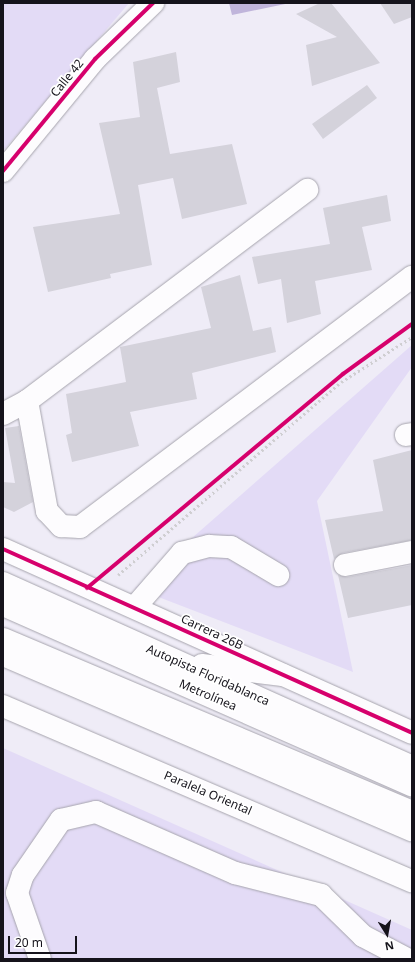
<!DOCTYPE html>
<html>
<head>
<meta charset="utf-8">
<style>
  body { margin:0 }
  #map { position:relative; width:415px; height:962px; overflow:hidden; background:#efecf7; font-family:"Noto Sans",sans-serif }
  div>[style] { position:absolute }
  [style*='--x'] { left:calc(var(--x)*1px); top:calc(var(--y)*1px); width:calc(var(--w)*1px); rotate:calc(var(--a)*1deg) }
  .green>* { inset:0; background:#e3dbf6 }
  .water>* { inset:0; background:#c0b5db }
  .building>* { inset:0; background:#d4d2db }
  .path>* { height:2.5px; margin-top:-1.25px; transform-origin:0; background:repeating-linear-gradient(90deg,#cfced1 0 2px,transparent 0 5px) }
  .roads { filter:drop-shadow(0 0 1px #a6a4ad) drop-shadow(0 0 1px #a6a4ad) }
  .minor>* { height:22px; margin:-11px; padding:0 11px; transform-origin:11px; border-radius:11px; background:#fdfcfe }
  .highway>* { height:22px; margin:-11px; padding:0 11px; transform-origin:11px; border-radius:11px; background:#fdfcfe }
  .cycleway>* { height:4px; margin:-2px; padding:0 2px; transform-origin:2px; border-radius:2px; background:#d6006c }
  span { translate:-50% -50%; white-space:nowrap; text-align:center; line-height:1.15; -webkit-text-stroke:3.5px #fff; paint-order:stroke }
  .street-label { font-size:12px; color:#15131b }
  .frame { position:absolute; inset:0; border:4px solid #15131b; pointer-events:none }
  .north { position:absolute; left:367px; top:914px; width:40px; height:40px; -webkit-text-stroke:3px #fff; paint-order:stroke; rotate:169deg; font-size:11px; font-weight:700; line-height:16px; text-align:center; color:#15131b }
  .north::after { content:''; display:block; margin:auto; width:14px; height:18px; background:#15131b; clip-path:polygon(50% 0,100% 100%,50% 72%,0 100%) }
  .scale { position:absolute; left:8px; top:936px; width:69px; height:18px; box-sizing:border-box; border:2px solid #15131b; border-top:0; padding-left:5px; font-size:12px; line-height:14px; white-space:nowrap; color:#15131b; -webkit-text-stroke:3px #fff; paint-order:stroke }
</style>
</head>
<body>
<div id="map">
  <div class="green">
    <div style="clip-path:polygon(3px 3px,129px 3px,3px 151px)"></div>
    <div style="clip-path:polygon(412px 345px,412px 367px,317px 501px,353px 672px,135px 588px)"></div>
    <div style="clip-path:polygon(3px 748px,412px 930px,412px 959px,3px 959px)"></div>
  </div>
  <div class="water">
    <div style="clip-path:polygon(229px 3px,290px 3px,232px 15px)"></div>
  </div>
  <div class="building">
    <div style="clip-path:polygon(320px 3px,331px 3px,380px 63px,312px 86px,306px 45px,337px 37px,296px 14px)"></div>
    <div style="clip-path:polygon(380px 3px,412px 3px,412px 17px,394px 24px)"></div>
    <div style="clip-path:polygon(176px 52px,180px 82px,157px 88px,170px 154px,232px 144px,247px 204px,182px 219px,173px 178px,138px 185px,152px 265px,110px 274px,111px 278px,48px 292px,33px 227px,120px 214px,99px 123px,140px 117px,133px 62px)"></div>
    <div style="clip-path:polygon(367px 85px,377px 98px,323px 139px,312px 124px)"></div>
    <div style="clip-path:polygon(387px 195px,391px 221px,362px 227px,372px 270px,315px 281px,321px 314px,287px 323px,281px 279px,258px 284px,252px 257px,330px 244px,323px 208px)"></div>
    <div style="clip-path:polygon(240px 275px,253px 331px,271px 327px,276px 352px,192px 373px,197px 399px,130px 412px,139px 446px,72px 462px,66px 435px,72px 433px,66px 394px,126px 382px,120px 347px,211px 328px,201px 287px)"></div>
    <div style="clip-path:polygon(19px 426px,33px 502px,14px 512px,3px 507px,3px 482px,15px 483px,5px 428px)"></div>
    <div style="clip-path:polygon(412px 450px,412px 540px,343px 553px,334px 559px,325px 520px,383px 511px,373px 460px)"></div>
    <div style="clip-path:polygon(412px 565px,412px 605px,348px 618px,338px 575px,347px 577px)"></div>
  </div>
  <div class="path">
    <div style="--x:118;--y:575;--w:295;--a:-40.9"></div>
    <div style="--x:341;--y:382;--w:84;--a:-32.4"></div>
  </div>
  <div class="roads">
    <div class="minor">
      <div style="--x:3;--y:171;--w:145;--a:-50.6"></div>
      <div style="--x:95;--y:59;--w:81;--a:-44"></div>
      <div style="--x:27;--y:401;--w:112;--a:79.7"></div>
      <div style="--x:47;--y:511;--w:21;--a:47"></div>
      <div style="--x:61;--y:526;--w:19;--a:3"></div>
      <div style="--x:80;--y:527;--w:416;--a:-37"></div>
      <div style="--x:3;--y:414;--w:27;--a:-28"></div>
      <div style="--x:27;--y:401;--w:351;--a:-37"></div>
      <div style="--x:406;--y:435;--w:6;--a:-9"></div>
      <div style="--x:3;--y:549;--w:448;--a:24.2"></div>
      <div style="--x:345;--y:565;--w:68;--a:-11"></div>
      <div style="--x:3;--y:605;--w:447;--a:23.8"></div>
      <div style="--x:135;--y:607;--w:72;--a:-49"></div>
      <div style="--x:182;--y:553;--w:28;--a:-15"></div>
      <div style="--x:209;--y:546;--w:22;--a:3"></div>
      <div style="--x:231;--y:547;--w:55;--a:30.8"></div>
      <div style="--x:3;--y:639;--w:444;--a:22.9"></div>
      <div style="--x:40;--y:959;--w:70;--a:-109.2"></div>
      <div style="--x:17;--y:893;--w:19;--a:-72"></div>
      <div style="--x:23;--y:875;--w:67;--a:-55.4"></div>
      <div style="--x:61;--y:820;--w:36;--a:-13"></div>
      <div style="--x:96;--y:812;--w:152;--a:23.7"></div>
      <div style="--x:235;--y:873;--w:89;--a:14.3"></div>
      <div style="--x:321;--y:895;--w:59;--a:44.3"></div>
      <div style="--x:363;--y:936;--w:50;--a:27.6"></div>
    </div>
    <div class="highway">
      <div style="--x:3;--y:583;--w:448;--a:24.2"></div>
      <div style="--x:3;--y:655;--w:445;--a:23.2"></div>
      <div style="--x:202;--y:665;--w:81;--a:7.1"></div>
      <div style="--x:3;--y:706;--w:445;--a:23.2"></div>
    </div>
  </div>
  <div class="cycleway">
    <div style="--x:3;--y:171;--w:145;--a:-50.6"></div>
    <div style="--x:95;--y:59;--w:81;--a:-44"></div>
    <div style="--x:3;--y:549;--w:448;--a:24.2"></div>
    <div style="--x:87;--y:588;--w:334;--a:-39.9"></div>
    <div style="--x:343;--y:374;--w:85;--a:-35.9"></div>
  </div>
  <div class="street-label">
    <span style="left:67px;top:78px;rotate:-51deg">Calle 42</span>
    <span style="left:212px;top:632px;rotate:25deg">Carrera 26B</span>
    <span style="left:208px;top:675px;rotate:24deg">Autopista Floridablanca</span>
    <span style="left:208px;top:695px;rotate:23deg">Metrolínea</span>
    <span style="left:208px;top:793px;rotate:23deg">Paralela Oriental</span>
  </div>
  <div class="frame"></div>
  <div class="north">N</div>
  <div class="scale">20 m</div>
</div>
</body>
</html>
